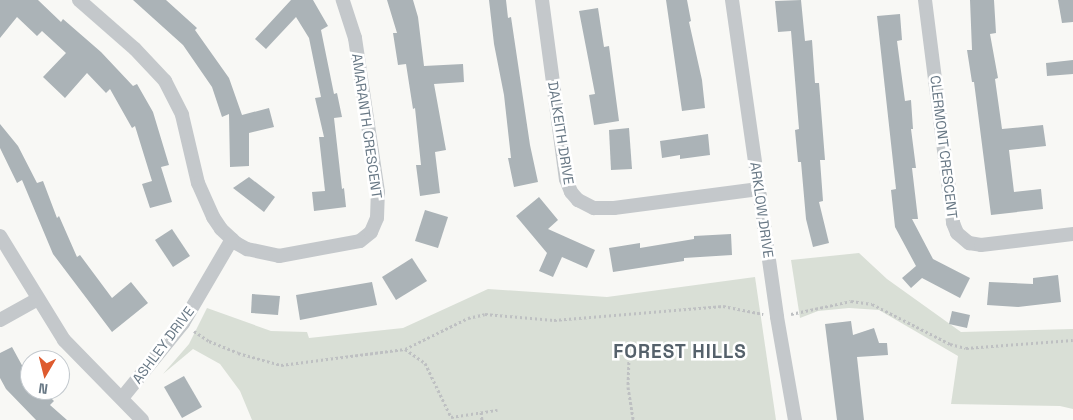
<!DOCTYPE html>
<html>
<head>
<meta charset="utf-8">
<style>
  body { margin:0 }
  #map { position:relative; width:1073px; height:420px; overflow:hidden; background:#f8f8f5; font-family:"Space Grotesk",sans-serif }
  div>[style] { position:absolute }
  [style*='--x'] { left:calc(var(--x)*1px); top:calc(var(--y)*1px); width:calc(var(--w)*1px); rotate:calc(var(--a)*1deg) }
  .green>* { inset:0; background:#d9dfd6 }
  .building>* { inset:0; background:#abb3b7 }
  .path>* { height:3px; margin-top:-1.5px; transform-origin:0; background:repeating-linear-gradient(90deg,#bec0c2 0 2.5px,transparent 0 5px) }
  .street>* { height:14px; margin:-7px; padding:0 7px; transform-origin:7px; border-radius:7px; background:#c4c8cb }
  span { translate:-50% -50%; white-space:nowrap; text-align:center; line-height:1.15; -webkit-text-stroke:5px #fff; paint-order:stroke }
  .street-label { font-size:14px; color:#687885 }
  .district-label { font-size:19px; color:#55616b; font-weight:700; letter-spacing:1px }
  .north { position:absolute; left:20px; top:350px; width:50px; height:50px; box-sizing:border-box; background:#fff; border:1px solid #c3c9ce; border-radius:50%; rotate:188deg; font-size:14px; font-weight:700; line-height:20px; text-align:center; color:#687885 }
  .north::after { content:''; display:block; margin:auto; width:18px; height:22px; background:#de5b2f; clip-path:polygon(50% 0,100% 100%,50% 72%,0 100%) }
</style>
</head>
<body>
<div id="map">
  <div class="green">
    <div style="clip-path:polygon(859px 253px,887px 279px,961px 332px,1073px 329px,1073px 409px,1060px 406px,951px 404px,958px 356px,879px 310px,849px 308px,818px 311px,800px 318px,791px 260px)"></div>
    <div style="clip-path:polygon(755px 277px,776px 420px,252px 420px,240px 391px,220px 364px,193px 349px,163px 374px,189px 344px,207px 308px,271px 331px,307px 332px,309px 338px,403px 328px,488px 289px,607px 297px)"></div>
  </div>
  <div class="building">
    <div style="clip-path:polygon(0 0,38px 0,61px 22px,63px 19px,101px 52px,133px 86px,137px 84px,153px 112px,169px 165px,161px 167px,172px 202px,150px 208px,142px 184px,152px 181px,135px 126px,132px 128px,110px 89px,106px 93px,87px 73px,65px 98px,43px 77px,66px 53px,42px 31px,37px 36px,17px 17px,0 38px)"></div>
    <div style="clip-path:polygon(133px 0,166px 0,197px 28px,195px 30px,229px 78px,242px 115px,269px 108px,274px 127px,249px 133px,249px 166px,230px 167px,229px 114px,222px 117px,212px 87px,183px 45px)"></div>
    <div style="clip-path:polygon(291px 0,313px 0,328px 26px,321px 30px,334px 94px,337px 93px,342px 117px,334px 118px,342px 189px,344px 188px,346px 207px,314px 211px,312px 192px,325px 191px,319px 137px,324px 137px,315px 98px,321px 97px,309px 38px,296px 17px,266px 49px,255px 39px)"></div>
    <div style="clip-path:polygon(387px 0,413px 0,418px 17px,424px 66px,463px 64px,464px 82px,434px 84px,446px 150px,435px 152px,440px 193px,420px 196px,416px 165px,421px 165px,415px 108px,413px 109px,406px 64px,398px 65px,393px 33px,397px 33px)"></div>
    <div style="clip-path:polygon(489px 0,506px 0,508px 18px,511px 17px,530px 145px,538px 182px,514px 187px,508px 158px,511px 158px,504px 95px,494px 44px)"></div>
    <div style="clip-path:polygon(666px 0,687px 0,691px 21px,689px 22px,702px 80px,705px 108px,682px 111px)"></div>
    <div style="clip-path:polygon(801px 0,805px 41px,812px 40px,815px 83px,819px 83px,825px 160px,820px 160px,823px 201px,819px 202px,829px 243px,813px 247px,806px 219px,801px 162px,798px 162px,795px 130px,799px 129px,791px 31px,778px 32px,775px 1px)"></div>
    <div style="clip-path:polygon(970px 0,994px 0,996px 33px,990px 34px,998px 78px,995px 79px,1002px 129px,1043px 125px,1046px 146px,1009px 150px,1014px 192px,1041px 189px,1043px 209px,991px 215px,974px 82px,972px 82px,967px 50px,972px 50px)"></div>
    <div style="clip-path:polygon(1058px 0,1073px 0,1073px 22px,1062px 23px)"></div>
    <div style="clip-path:polygon(598px 8px,604px 47px,609px 46px,619px 121px,594px 125px,589px 95px,595px 94px,579px 11px)"></div>
    <div style="clip-path:polygon(900px 14px,902px 40px,897px 41px,905px 101px,911px 100px,913px 129px,911px 129px,916px 168px,912px 168px,918px 219px,912px 219px,933px 259px,970px 278px,960px 298px,922px 278px,911px 288px,902px 278px,916px 266px,895px 227px,891px 190px,896px 189px,877px 16px)"></div>
    <div style="clip-path:polygon(1073px 60px,1073px 74px,1047px 76px,1046px 63px)"></div>
    <div style="clip-path:polygon(0 124px,18px 146px,37px 183px,43px 181px,57px 218px,59px 216px,77px 257px,80px 255px,112px 298px,131px 282px,148px 303px,112px 332px,53px 254px,22px 180px,17px 183px,0 148px)"></div>
    <div style="clip-path:polygon(629px 128px,632px 169px,611px 170px,609px 130px)"></div>
    <div style="clip-path:polygon(708px 134px,710px 155px,680px 159px,680px 155px,662px 158px,660px 141px)"></div>
    <div style="clip-path:polygon(249px 177px,275px 197px,264px 212px,233px 188px)"></div>
    <div style="clip-path:polygon(539px 197px,558px 220px,548px 229px,595px 250px,587px 268px,562px 257px,553px 277px,539px 271px,547px 253px,516px 216px)"></div>
    <div style="clip-path:polygon(425px 210px,448px 217px,438px 248px,415px 241px)"></div>
    <div style="clip-path:polygon(172px 229px,190px 256px,173px 267px,155px 240px)"></div>
    <div style="clip-path:polygon(731px 234px,732px 255px,684px 258px,684px 261px,613px 272px,609px 248px,640px 243px,640px 248px,694px 239px,694px 236px)"></div>
    <div style="clip-path:polygon(412px 258px,427px 281px,396px 300px,382px 277px)"></div>
    <div style="clip-path:polygon(1058px 275px,1061px 302px,1018px 307px,987px 305px,989px 282px,1033px 284px,1033px 278px)"></div>
    <div style="clip-path:polygon(372px 282px,377px 305px,300px 320px,296px 295px)"></div>
    <div style="clip-path:polygon(252px 294px,280px 296px,278px 315px,251px 313px)"></div>
    <div style="clip-path:polygon(952px 311px,970px 315px,967px 328px,949px 324px)"></div>
    <div style="clip-path:polygon(851px 321px,853px 335px,874px 328px,879px 343px,887px 343px,888px 355px,857px 357px,864px 420px,837px 420px,825px 324px)"></div>
    <div style="clip-path:polygon(12px 347px,30px 380px,30px 390px,43px 390px,54px 401px,50px 405px,67px 420px,36px 420px,6px 389px,0 378px,0 353px)"></div>
    <div style="clip-path:polygon(184px 376px,202px 407px,182px 418px,164px 387px)"></div>
  </div>
  <div class="path">
    <div style="--x:791;--y:314;--w:61;--a:-12.2"></div>
    <div style="--x:851;--y:301;--w:21;--a:8"></div>
    <div style="--x:872;--y:304;--w:88;--a:27.1"></div>
    <div style="--x:950;--y:344;--w:16;--a:14"></div>
    <div style="--x:966;--y:348;--w:107;--a:-4.3"></div>
    <div style="--x:194;--y:331;--w:18;--a:34"></div>
    <div style="--x:209;--y:341;--w:31;--a:22"></div>
    <div style="--x:238;--y:353;--w:45;--a:15.6"></div>
    <div style="--x:281;--y:365;--w:125;--a:-7.4"></div>
    <div style="--x:405;--y:349;--w:70;--a:-26.2"></div>
    <div style="--x:468;--y:318;--w:17;--a:-13"></div>
    <div style="--x:485;--y:314;--w:69;--a:5"></div>
    <div style="--x:554;--y:320;--w:170;--a:-4.7"></div>
    <div style="--x:723;--y:306;--w:41;--a:11.3"></div>
    <div style="--x:405;--y:349;--w:24;--a:35"></div>
    <div style="--x:425;--y:363;--w:60;--a:64.3"></div>
    <div style="--x:451;--y:417;--w:47;--a:-8.7"></div>
    <div style="--x:629;--y:357;--w:30;--a:92"></div>
    <div style="--x:628;--y:387;--w:33;--a:81"></div>
    <div style="--x:481;--y:412;--w:8;--a:83"></div>
  </div>
  <div class="street">
    <div style="--x:79;--y:0;--w:74;--a:41.2"></div>
    <div style="--x:135;--y:49;--w:44;--a:46.8"></div>
    <div style="--x:165;--y:81;--w:38;--a:63"></div>
    <div style="--x:182;--y:115;--w:70;--a:76.8"></div>
    <div style="--x:198;--y:183;--w:37;--a:66"></div>
    <div style="--x:213;--y:217;--w:14;--a:56"></div>
    <div style="--x:221;--y:229;--w:21;--a:43"></div>
    <div style="--x:236;--y:243;--w:13;--a:29"></div>
    <div style="--x:247;--y:249;--w:33;--a:12"></div>
    <div style="--x:279;--y:256;--w:82;--a:-10.5"></div>
    <div style="--x:360;--y:241;--w:14;--a:-39"></div>
    <div style="--x:371;--y:232;--w:15;--a:-67"></div>
    <div style="--x:377;--y:218;--w:26;--a:-88"></div>
    <div style="--x:378;--y:192;--w:156;--a:-98.5"></div>
    <div style="--x:355;--y:38;--w:40;--a:-108"></div>
    <div style="--x:542;--y:0;--w:181;--a:82.4"></div>
    <div style="--x:566;--y:179;--w:14;--a:69"></div>
    <div style="--x:571;--y:192;--w:11;--a:49"></div>
    <div style="--x:578;--y:200;--w:18;--a:27"></div>
    <div style="--x:594;--y:208;--w:20;--a:0"></div>
    <div style="--x:614;--y:208;--w:146;--a:-7.5"></div>
    <div style="--x:732;--y:0;--w:320;--a:81.9"></div>
    <div style="--x:777;--y:317;--w:105;--a:80.1"></div>
    <div style="--x:925;--y:0;--w:225;--a:82.8"></div>
    <div style="--x:953;--y:223;--w:11;--a:68"></div>
    <div style="--x:957;--y:233;--w:16;--a:40"></div>
    <div style="--x:969;--y:243;--w:12;--a:9"></div>
    <div style="--x:981;--y:245;--w:93;--a:-6.8"></div>
    <div style="--x:0;--y:236;--w:122;--a:58.4"></div>
    <div style="--x:64;--y:340;--w:112;--a:45.7"></div>
    <div style="--x:0;--y:320;--w:43;--a:-28.9"></div>
    <div style="--x:122;--y:398;--w:97;--a:-50.9"></div>
    <div style="--x:183;--y:323;--w:97;--a:-59.7"></div>
  </div>
  <div class="street-label">
    <span style="left:367px;top:126px;rotate:82deg">AMARANTH CRESCENT</span>
    <span style="left:561px;top:133px;rotate:81deg">DALKEITH DRIVE</span>
    <span style="left:944px;top:147px;rotate:83deg">CLERMONT CRESCENT</span>
    <span style="left:762px;top:210px;rotate:82deg">ARKLOW DRIVE</span>
    <span style="left:163px;top:345px;rotate:-53deg">ASHLEY DRIVE</span>
  </div>
  <div class="district-label">
    <span style="left:680px;top:352px">FOREST HILLS</span>
  </div>
  <div class="north">N</div>
</div>
</body>
</html>
